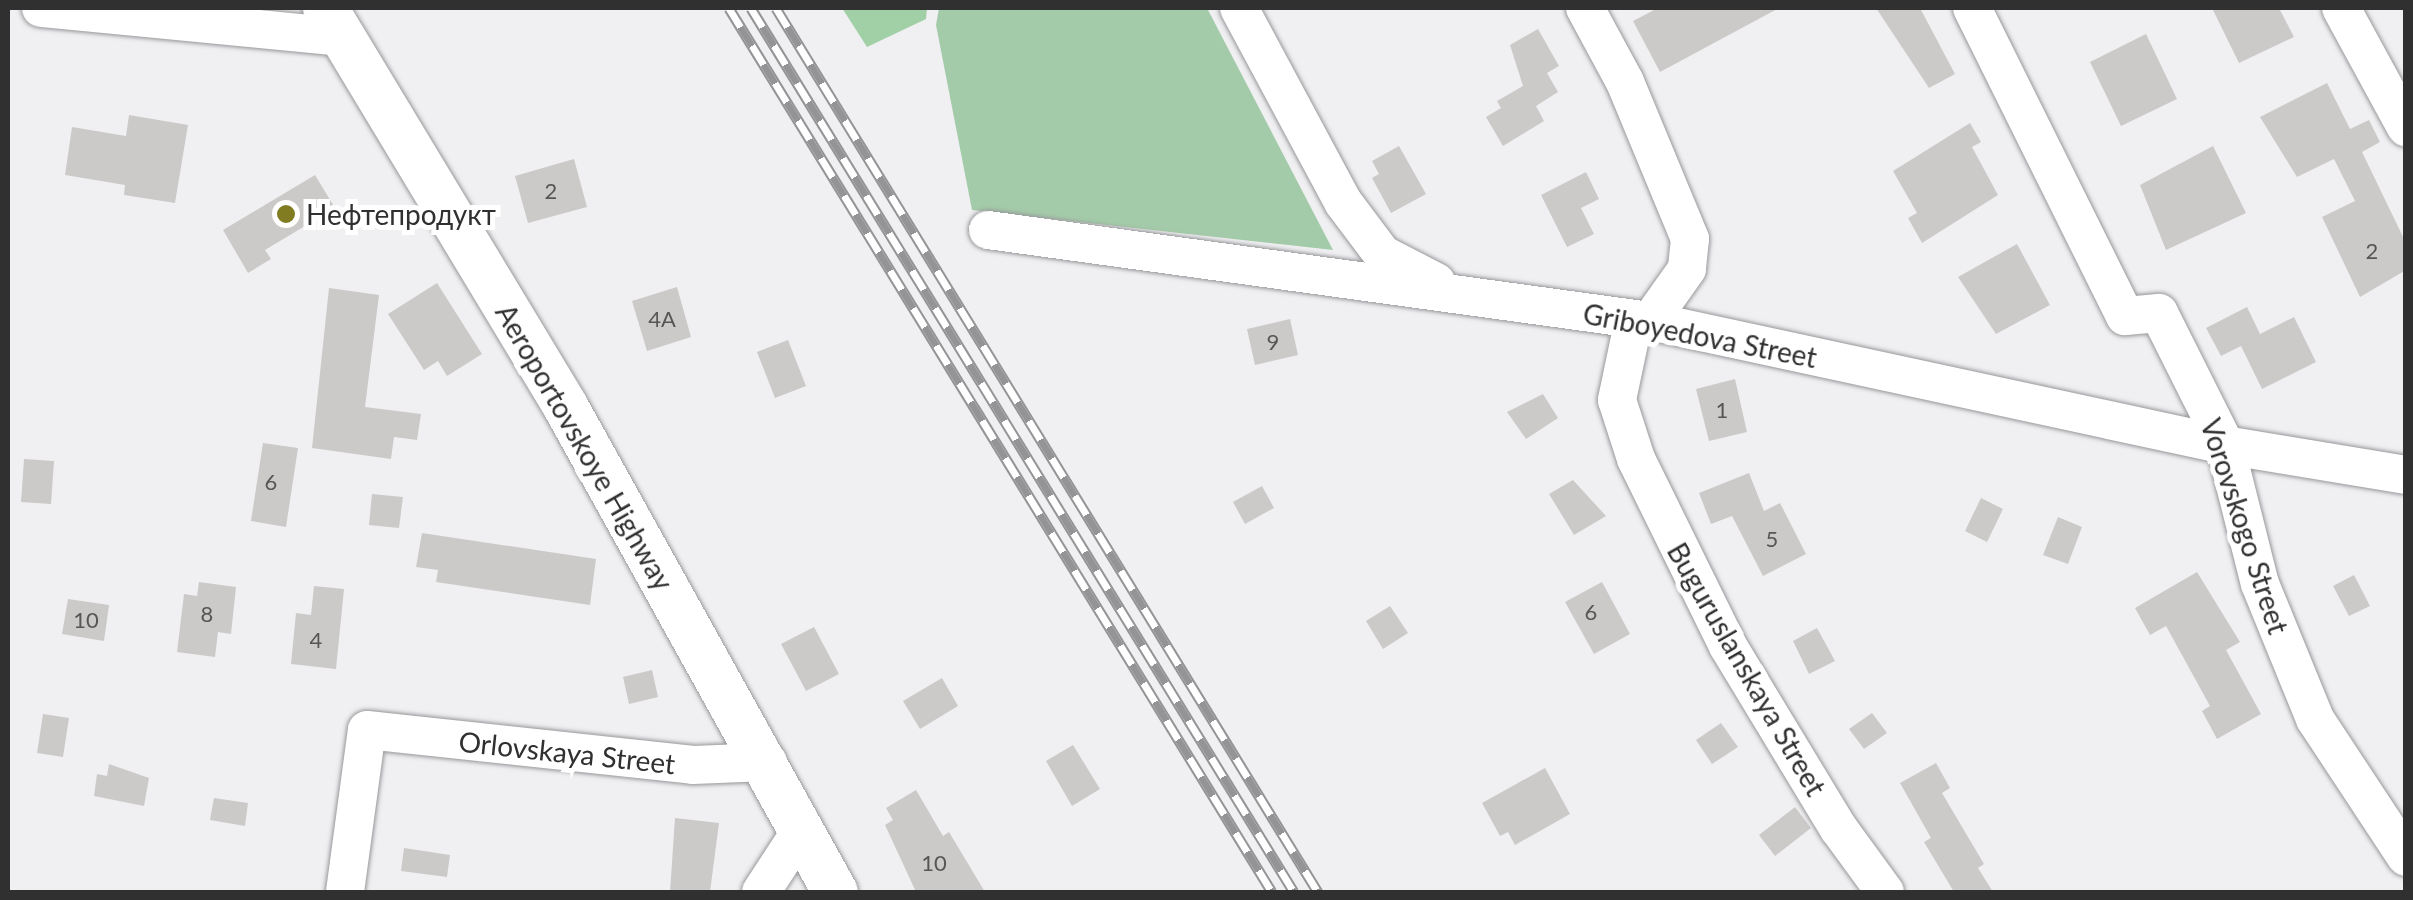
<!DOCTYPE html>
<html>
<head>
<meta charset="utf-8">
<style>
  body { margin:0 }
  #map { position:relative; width:2413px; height:900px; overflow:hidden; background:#f0f0f3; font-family:Lato,sans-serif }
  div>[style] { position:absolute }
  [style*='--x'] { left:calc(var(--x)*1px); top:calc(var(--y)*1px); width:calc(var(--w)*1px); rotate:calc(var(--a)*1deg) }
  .green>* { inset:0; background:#a4cba9 }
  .forest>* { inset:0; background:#a1d0a7 }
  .building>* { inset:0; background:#cccac8 }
  .roads { filter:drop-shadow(0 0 2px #97989a) drop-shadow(0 0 2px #97989a) }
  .minor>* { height:38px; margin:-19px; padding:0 19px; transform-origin:19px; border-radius:19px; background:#fff }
  .major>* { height:45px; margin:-22.5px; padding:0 22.5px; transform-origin:22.5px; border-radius:22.5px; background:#fff }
  .rail>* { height:11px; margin-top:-5.5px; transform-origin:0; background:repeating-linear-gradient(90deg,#fff 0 22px,#949496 0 44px); box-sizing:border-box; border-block:2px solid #949496 }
  .dots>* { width:28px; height:28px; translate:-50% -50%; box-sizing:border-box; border:5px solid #fff; border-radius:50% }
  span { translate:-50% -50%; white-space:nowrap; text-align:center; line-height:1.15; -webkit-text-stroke:10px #fff; paint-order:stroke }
  .number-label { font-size:22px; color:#575657 }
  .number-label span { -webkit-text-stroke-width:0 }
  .poi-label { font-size:28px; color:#303031 }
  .left { translate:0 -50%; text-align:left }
  .street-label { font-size:28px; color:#303031 }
  .frame { position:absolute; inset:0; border:10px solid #303031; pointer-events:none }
</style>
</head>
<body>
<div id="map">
  <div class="green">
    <div style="clip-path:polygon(939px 8px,1207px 8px,1333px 250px,972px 210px,936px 25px)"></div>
  </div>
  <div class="forest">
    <div style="clip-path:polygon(842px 8px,927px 8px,926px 19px,867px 47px)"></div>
  </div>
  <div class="building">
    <div style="clip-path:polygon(1658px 8px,1779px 8px,1660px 72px,1633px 21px)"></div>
    <div style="clip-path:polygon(1876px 8px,1920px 8px,1955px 74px,1929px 88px)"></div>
    <div style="clip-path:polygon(2212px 8px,2279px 8px,2294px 37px,2239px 63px)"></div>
    <div style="clip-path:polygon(1538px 29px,1559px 66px,1547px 73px,1558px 92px,1536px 106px,1544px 121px,1503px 146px,1486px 117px,1501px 108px,1497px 101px,1523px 86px,1510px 45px)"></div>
    <div style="clip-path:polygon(2146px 34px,2177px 99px,2121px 126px,2090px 62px)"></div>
    <div style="clip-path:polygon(2327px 83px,2350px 129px,2369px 120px,2380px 142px,2362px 152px,2406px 243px,2406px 270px,2360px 297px,2322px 217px,2355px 201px,2334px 159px,2297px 177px,2260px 117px)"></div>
    <div style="clip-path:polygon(129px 115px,188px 125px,175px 203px,124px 195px,125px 185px,65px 175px,72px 127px,126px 136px)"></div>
    <div style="clip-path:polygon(1970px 123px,1981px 142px,1972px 147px,1998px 195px,1922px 243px,1908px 218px,1917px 213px,1893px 171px)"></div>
    <div style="clip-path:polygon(1399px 146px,1426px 194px,1391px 213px,1372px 178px,1379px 174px,1372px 161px)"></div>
    <div style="clip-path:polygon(2213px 146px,2246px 213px,2166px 250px,2140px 185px)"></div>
    <div style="clip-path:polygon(574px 159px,587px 207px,528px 223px,515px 176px)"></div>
    <div style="clip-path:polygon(1586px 172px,1599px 199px,1581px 208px,1594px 234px,1567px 247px,1541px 195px)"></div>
    <div style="clip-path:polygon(315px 175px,335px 208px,265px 250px,271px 259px,248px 273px,223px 230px)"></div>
    <div style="clip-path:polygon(2017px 244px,2050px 305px,1996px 334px,1958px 277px)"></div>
    <div style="clip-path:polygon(437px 283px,482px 354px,447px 376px,438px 361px,424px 370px,388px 314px)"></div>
    <div style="clip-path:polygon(677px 287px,691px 337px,647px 351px,632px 301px)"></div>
    <div style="clip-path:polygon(329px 288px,379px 295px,365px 407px,421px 414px,417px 440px,394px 437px,391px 459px,312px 448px)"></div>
    <div style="clip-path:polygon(2247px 307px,2260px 334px,2294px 317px,2316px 362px,2262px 389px,2241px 346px,2221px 356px,2206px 328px)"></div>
    <div style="clip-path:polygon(1290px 319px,1298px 355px,1255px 365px,1247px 329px)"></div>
    <div style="clip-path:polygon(788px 340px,806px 386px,775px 398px,757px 352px)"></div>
    <div style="clip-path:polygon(1735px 379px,1747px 432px,1709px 441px,1696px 389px)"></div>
    <div style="clip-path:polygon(1543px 394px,1558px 418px,1526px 439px,1507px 412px)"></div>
    <div style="clip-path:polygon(263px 443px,298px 448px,286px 527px,251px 521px)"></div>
    <div style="clip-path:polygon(24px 459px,54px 461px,51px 504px,21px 502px)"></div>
    <div style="clip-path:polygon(1749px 473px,1764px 511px,1780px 503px,1806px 554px,1763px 576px,1732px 516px,1711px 524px,1699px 493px)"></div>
    <div style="clip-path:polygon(1573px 480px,1606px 516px,1574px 535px,1549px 494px)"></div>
    <div style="clip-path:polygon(1262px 486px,1274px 508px,1245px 524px,1233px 502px)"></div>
    <div style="clip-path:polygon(372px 494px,403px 497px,399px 528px,369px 525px)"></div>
    <div style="clip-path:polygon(1981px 498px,2003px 509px,1987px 542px,1965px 531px)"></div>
    <div style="clip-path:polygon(2058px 517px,2082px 527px,2068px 564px,2043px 555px)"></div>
    <div style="clip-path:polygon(422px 533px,596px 559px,590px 605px,436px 582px,438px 570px,416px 567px)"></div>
    <div style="clip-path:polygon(2197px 572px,2240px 642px,2226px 650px,2261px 714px,2217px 739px,2202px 711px,2210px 706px,2166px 626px,2150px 635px,2135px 608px)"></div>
    <div style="clip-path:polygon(2354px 575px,2370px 606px,2349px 616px,2333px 586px)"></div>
    <div style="clip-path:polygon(199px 582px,236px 587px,231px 634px,218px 632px,215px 657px,177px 652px,184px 594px,197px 596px)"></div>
    <div style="clip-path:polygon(1602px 582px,1630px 634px,1594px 654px,1565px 602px)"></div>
    <div style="clip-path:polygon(314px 586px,344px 589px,336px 669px,291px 664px,296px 613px,311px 615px)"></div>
    <div style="clip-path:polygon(68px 599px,109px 605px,104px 641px,62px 634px)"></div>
    <div style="clip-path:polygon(1390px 606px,1408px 633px,1383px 649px,1366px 621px)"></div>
    <div style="clip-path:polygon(814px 627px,839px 674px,806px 691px,781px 644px)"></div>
    <div style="clip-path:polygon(1817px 628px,1835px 661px,1809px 674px,1793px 641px)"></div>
    <div style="clip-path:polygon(652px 670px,658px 697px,629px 704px,623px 677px)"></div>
    <div style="clip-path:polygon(942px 678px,958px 706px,920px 729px,903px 701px)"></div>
    <div style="clip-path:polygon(1872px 713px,1887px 733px,1864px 749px,1849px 729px)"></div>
    <div style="clip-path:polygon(43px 714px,69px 718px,63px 757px,37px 753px)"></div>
    <div style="clip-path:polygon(1721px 723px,1738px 747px,1712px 764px,1696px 740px)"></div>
    <div style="clip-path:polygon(1073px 745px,1100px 789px,1072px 806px,1046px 761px)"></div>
    <div style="clip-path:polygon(1936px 763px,1950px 788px,1942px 793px,1984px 864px,1978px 868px,1993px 892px,1954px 892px,1924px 842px,1931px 838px,1900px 783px)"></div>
    <div style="clip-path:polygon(109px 764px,149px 778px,144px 806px,94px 796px,97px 774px,107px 776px)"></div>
    <div style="clip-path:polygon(1545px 768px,1570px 814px,1515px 845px,1508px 832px,1500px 836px,1482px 803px)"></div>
    <div style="clip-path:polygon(916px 790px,943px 836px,949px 832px,985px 892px,916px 892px,885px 825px,893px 820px,886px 808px)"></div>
    <div style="clip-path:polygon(214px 798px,248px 803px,245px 826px,210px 820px)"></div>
    <div style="clip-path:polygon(1795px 807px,1811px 828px,1775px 856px,1759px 835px)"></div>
    <div style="clip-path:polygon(675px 818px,719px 823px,710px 892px,670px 892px)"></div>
    <div style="clip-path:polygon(404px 848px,450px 855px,447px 877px,401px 871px)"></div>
  </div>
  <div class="roads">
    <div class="minor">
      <div style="--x:41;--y:8;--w:303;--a:5.5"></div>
      <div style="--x:1239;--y:8;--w:220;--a:61.8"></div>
      <div style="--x:1343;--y:202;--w:65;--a:53.1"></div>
      <div style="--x:1382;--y:254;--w:61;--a:27.4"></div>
      <div style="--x:1585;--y:8;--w:84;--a:61.6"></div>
      <div style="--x:1625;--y:82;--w:170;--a:67.5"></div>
      <div style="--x:1690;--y:239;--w:30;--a:96"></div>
      <div style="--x:1687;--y:269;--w:64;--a:125.4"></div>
      <div style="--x:1972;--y:8;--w:344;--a:63.6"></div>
      <div style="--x:2125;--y:316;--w:34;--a:-5"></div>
      <div style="--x:2159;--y:313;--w:148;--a:63.4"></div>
      <div style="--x:2225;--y:445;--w:143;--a:75.9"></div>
      <div style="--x:2260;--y:584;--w:146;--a:67.8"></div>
      <div style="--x:2315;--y:719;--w:165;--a:56.6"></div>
      <div style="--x:2341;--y:8;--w:136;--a:61.4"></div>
      <div style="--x:988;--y:230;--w:668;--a:7.83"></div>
      <div style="--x:1650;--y:321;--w:588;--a:12.17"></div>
      <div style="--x:2225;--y:445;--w:183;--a:9.4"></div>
      <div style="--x:1634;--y:319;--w:83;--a:101.9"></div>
      <div style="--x:1617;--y:400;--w:62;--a:72.1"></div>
      <div style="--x:1636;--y:459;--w:208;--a:63.8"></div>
      <div style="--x:1728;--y:646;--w:214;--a:58.8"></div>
      <div style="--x:1839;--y:829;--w:78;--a:53.9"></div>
      <div style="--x:345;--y:892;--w:163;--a:-82.3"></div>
      <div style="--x:367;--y:730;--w:328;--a:6.1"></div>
      <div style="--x:693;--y:765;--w:75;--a:-2.3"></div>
      <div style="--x:761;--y:892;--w:75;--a:-56.9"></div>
    </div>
    <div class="major">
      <div style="--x:325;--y:8;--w:465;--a:58.9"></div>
      <div style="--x:565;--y:406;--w:556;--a:60.95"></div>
    </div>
  </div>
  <div class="rail">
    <div style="--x:729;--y:8;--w:1037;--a:58.44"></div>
    <div style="--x:751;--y:8;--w:1037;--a:58.44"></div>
    <div style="--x:776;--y:8;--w:1037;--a:58.49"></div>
  </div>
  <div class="dots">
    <div style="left:286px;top:214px;background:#817b21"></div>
  </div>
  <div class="number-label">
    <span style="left:551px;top:191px">2</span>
    <span style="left:2372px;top:251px">2</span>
    <span style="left:662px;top:319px">4А</span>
    <span style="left:1273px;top:342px">9</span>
    <span style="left:1722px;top:410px">1</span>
    <span style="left:271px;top:482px">6</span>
    <span style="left:1772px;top:539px">5</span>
    <span style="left:1591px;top:612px">6</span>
    <span style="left:207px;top:614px">8</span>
    <span style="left:86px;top:620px">10</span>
    <span style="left:316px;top:640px">4</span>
    <span style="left:934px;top:863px">10</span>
  </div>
  <div class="poi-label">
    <span class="left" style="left:306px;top:214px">Нефтепродукт</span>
  </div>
  <div class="street-label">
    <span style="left:1700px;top:335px;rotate:11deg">Griboyedova Street</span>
    <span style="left:585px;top:447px;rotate:60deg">Aeroportovskoye Highway</span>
    <span style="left:2245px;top:526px;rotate:72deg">Vorovskogo Street</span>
    <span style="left:1747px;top:669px;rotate:60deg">Buguruslanskaya Street</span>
    <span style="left:567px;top:752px;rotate:6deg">Orlovskaya Street</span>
  </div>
  <div class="frame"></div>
</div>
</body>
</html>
